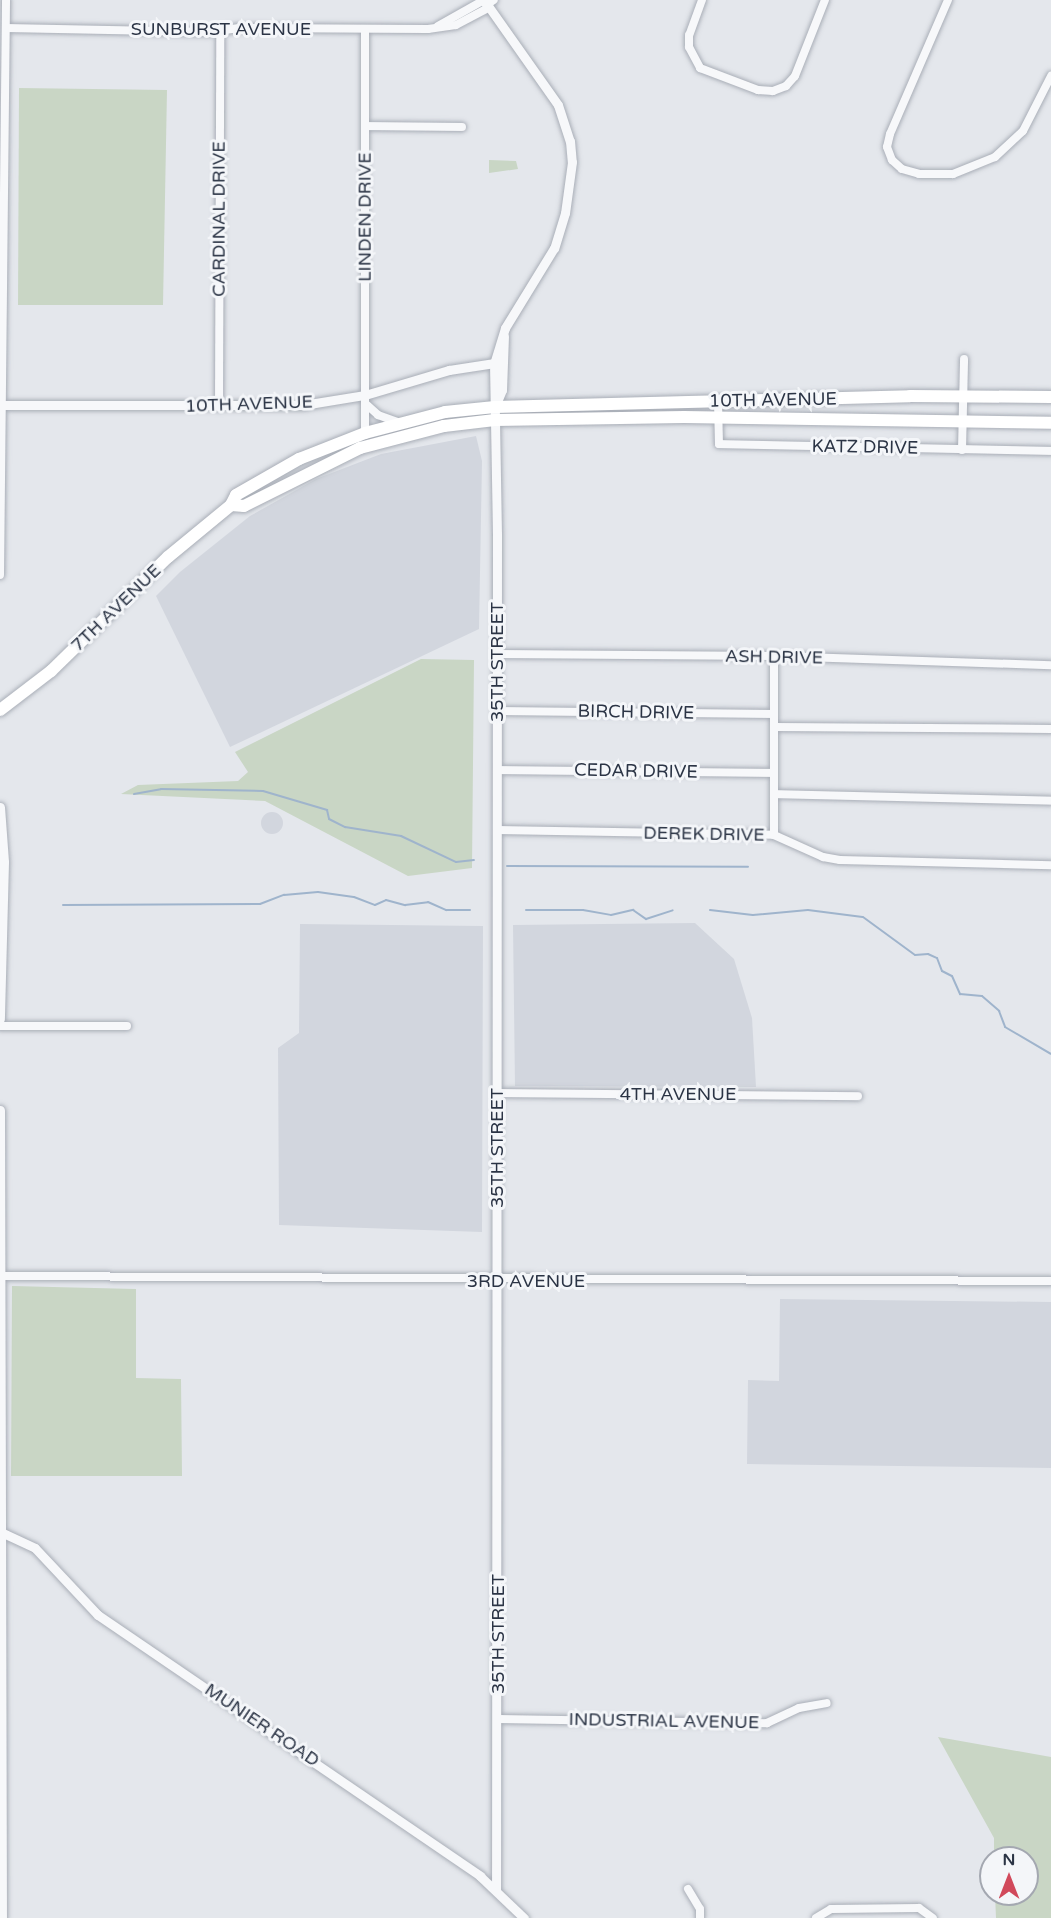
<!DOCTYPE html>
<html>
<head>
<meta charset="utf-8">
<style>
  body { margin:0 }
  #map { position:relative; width:1051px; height:1918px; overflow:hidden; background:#e4e7ec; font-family:"Varela Round",sans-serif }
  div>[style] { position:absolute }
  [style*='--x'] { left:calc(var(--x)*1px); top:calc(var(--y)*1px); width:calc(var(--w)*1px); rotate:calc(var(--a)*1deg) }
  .built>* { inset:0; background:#d2d6de }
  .round { border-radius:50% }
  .green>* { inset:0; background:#c9d6c5 }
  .stream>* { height:2px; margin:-1px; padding:0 1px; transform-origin:1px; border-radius:1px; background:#9fb4cc }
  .roads { filter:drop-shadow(0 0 2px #a9aeb7) drop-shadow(0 0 2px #a9aeb7) }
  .minor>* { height:8px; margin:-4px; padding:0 4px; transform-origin:4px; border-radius:4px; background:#f7f8fa }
  .tertiary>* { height:9px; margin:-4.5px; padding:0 4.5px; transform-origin:4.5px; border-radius:4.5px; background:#f7f8fa }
  .primary>* { height:12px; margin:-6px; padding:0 6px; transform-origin:6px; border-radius:6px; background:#fff }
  span { translate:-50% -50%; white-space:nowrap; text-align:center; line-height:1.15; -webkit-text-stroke:6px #f4f6f9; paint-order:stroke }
  .street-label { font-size:18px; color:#2b3445 }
  .north { position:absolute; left:979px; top:1846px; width:60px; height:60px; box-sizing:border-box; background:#f4f6f9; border:2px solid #a4a8b1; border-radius:50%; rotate:0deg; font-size:16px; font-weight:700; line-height:24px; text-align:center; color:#2b3445 }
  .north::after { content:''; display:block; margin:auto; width:21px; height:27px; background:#d1495b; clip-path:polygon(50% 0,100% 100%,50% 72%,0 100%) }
</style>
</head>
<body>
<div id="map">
  <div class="built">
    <div style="clip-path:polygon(476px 436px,482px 461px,479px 629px,230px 747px,156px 596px,180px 572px,250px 516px,316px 479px,381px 454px)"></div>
    <div class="round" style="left:261px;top:812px;width:22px;height:22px"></div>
    <div style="clip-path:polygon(695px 923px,734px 959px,752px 1018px,756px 1087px,515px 1086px,513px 925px)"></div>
    <div style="clip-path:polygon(300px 924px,483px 926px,482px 1232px,279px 1225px,278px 1048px,299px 1033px)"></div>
    <div style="clip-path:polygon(780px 1299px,1051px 1302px,1051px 1468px,747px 1464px,748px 1380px,779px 1381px)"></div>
  </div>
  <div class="green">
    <div style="clip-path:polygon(19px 88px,167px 90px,163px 305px,18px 305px)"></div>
    <div style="clip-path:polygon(489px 160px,516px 161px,518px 169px,489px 173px)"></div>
    <div style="clip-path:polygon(421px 659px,474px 660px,472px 868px,408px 876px,265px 801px,121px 794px,138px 785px,238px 781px,248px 772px,235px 752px)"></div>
    <div style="clip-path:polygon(12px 1286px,136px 1289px,136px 1378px,181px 1379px,182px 1476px,11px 1476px)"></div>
    <div style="clip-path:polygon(938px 1737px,1051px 1757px,1051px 1918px,996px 1918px,995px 1894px,1027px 1894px,1027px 1858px,994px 1858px,994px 1838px)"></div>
  </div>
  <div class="stream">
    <div style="--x:134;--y:794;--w:27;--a:-10"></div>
    <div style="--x:161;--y:789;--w:102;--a:1.1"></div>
    <div style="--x:263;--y:791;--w:67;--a:16.5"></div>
    <div style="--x:327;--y:810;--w:9;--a:77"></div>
    <div style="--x:329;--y:819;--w:18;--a:27"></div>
    <div style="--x:345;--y:827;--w:57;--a:9.1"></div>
    <div style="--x:401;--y:836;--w:61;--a:25.3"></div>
    <div style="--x:456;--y:862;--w:18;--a:-6"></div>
    <div style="--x:507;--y:866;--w:241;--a:0.2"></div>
    <div style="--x:63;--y:905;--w:197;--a:-0.3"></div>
    <div style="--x:260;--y:904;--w:26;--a:-21"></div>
    <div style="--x:284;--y:895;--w:34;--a:-5"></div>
    <div style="--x:318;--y:892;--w:36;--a:8"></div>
    <div style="--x:354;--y:897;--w:22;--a:21"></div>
    <div style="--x:375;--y:905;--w:12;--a:-24"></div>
    <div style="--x:386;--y:900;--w:20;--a:15"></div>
    <div style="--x:405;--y:905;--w:23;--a:-7"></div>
    <div style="--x:428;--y:902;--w:20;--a:24"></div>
    <div style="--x:446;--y:910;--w:24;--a:0"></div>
    <div style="--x:526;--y:910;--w:57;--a:0"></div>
    <div style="--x:583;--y:910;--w:28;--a:10"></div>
    <div style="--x:611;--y:915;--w:23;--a:-13"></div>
    <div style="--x:633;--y:910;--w:16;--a:35"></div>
    <div style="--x:646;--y:919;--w:28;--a:-18"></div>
    <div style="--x:710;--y:910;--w:43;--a:6.6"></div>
    <div style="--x:753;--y:915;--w:55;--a:-5.2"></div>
    <div style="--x:808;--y:910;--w:55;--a:7.3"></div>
    <div style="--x:863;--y:917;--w:64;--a:36.2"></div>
    <div style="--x:915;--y:955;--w:13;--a:-4"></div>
    <div style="--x:928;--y:954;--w:10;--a:24"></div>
    <div style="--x:937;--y:958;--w:14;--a:69"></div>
    <div style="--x:942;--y:971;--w:11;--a:27"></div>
    <div style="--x:952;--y:976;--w:20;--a:66"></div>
    <div style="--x:960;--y:994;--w:22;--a:5"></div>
    <div style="--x:982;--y:996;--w:23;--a:41"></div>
    <div style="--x:999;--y:1011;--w:17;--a:69"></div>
    <div style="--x:1005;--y:1027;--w:53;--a:30.4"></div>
  </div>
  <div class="roads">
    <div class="minor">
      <div style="--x:702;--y:0;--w:37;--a:110"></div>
      <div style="--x:689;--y:35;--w:12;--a:90"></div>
      <div style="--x:689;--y:47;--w:24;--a:62"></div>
      <div style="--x:700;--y:68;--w:62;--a:20.8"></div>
      <div style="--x:758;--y:90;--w:15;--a:4"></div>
      <div style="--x:773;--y:91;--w:14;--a:-21"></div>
      <div style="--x:786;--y:86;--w:13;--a:-48"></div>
      <div style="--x:795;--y:76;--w:82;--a:-68.5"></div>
      <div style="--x:948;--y:0;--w:146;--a:113.4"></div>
      <div style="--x:890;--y:134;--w:13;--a:103"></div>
      <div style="--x:887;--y:147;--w:14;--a:69"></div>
      <div style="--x:892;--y:160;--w:13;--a:42"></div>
      <div style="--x:902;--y:169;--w:18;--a:16"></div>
      <div style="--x:919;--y:174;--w:34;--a:0"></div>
      <div style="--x:953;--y:174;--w:45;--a:-22"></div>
      <div style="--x:995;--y:157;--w:38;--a:-43"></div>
      <div style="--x:1023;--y:131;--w:62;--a:-63"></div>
      <div style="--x:486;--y:5;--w:9;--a:-32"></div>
      <div style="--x:438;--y:26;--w:53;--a:-29.5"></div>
      <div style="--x:6;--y:28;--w:205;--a:1.1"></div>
      <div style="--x:211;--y:32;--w:30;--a:-8"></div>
      <div style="--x:241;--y:28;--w:187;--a:0.3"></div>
      <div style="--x:428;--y:29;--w:28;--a:-8"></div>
      <div style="--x:456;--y:25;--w:36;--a:-28"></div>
      <div style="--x:365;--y:126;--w:97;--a:0.6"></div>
      <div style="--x:718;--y:401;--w:43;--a:88.7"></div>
      <div style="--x:719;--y:444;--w:332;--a:1.2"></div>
      <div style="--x:367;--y:405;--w:15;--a:42"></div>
      <div style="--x:378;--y:415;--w:23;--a:20"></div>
      <div style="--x:219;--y:407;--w:376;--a:-89.8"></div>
      <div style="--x:365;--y:433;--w:404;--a:-90"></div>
      <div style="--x:962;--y:450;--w:91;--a:-88.7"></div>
      <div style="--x:0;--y:575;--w:575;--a:-89.4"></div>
      <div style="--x:497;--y:654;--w:277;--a:0.4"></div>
      <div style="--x:774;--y:656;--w:277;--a:1.9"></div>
      <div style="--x:497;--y:711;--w:277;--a:0.6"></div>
      <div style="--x:774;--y:727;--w:277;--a:0.4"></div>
      <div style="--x:497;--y:770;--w:277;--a:0.6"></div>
      <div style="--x:774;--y:794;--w:277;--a:1.4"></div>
      <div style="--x:497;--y:830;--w:277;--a:1"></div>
      <div style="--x:774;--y:835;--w:54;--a:24.2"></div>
      <div style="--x:823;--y:857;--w:17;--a:10"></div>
      <div style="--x:840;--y:860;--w:211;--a:1.4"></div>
      <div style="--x:774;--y:835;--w:179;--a:-90"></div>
      <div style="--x:0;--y:1026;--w:127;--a:0"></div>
      <div style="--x:497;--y:1093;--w:361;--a:0.5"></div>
      <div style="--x:1;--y:1276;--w:1050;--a:0.27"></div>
      <div style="--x:498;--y:1719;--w:269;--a:0.9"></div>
      <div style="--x:767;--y:1723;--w:35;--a:-25"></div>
      <div style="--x:799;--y:1708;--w:28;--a:-10"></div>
      <div style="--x:688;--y:1889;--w:23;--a:59"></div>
      <div style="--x:700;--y:1909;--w:9;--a:90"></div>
      <div style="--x:816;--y:1918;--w:17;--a:-31"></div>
      <div style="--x:831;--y:1909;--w:88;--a:-0.7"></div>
      <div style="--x:919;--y:1908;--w:17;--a:36"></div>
    </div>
    <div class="tertiary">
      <div style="--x:484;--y:0;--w:128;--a:54.8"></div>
      <div style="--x:558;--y:105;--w:38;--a:72"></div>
      <div style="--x:570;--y:141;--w:21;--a:85"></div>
      <div style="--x:572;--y:162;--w:51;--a:97.8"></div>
      <div style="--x:565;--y:213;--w:37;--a:107"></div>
      <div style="--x:554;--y:248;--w:94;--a:121.5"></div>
      <div style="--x:505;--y:328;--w:37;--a:107"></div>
      <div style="--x:494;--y:363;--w:171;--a:89"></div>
      <div style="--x:497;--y:534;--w:1356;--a:90.04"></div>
      <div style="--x:496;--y:404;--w:15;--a:-67"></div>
      <div style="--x:502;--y:390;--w:54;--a:-87.9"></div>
      <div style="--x:0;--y:405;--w:303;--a:0"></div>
      <div style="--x:303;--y:405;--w:63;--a:-9.2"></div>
      <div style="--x:365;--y:395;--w:88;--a:-16.6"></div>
      <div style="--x:449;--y:370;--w:46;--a:-8.8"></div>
      <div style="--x:0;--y:807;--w:55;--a:85.8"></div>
      <div style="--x:4;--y:862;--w:157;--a:91.5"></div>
      <div style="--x:0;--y:1110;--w:808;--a:89.86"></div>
      <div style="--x:3;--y:1533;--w:35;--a:25"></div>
      <div style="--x:35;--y:1548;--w:92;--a:46.8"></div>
      <div style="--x:98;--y:1615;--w:463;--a:34.3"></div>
      <div style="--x:480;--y:1876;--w:61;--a:43.7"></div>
    </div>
    <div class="primary">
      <div style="--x:231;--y:505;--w:13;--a:4"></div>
      <div style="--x:244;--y:506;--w:130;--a:-26.6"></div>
      <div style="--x:360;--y:448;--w:87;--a:-14.7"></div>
      <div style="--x:444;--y:426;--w:51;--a:-6.7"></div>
      <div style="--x:495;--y:420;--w:189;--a:-0.9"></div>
      <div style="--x:684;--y:417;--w:367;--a:0.9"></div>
      <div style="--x:0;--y:710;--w:64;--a:-37.4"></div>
      <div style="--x:51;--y:671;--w:163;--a:-44.3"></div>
      <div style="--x:168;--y:557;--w:82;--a:-39.5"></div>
      <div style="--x:231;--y:505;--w:11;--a:-63"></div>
      <div style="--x:236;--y:495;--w:73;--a:-29.7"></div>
      <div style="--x:299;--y:459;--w:71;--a:-21.5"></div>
      <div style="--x:365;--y:433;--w:83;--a:-14.7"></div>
      <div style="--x:445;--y:412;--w:50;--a:-5.7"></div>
      <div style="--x:495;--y:407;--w:415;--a:-1.5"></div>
      <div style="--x:910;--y:396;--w:141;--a:0.4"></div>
    </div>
  </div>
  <div class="street-label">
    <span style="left:221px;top:29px">SUNBURST AVENUE</span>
    <span style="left:365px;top:217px;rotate:-90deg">LINDEN DRIVE</span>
    <span style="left:219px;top:219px;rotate:-90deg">CARDINAL DRIVE</span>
    <span style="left:773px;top:400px;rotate:-1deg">10TH AVENUE</span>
    <span style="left:249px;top:404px;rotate:-2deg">10TH AVENUE</span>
    <span style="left:865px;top:447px;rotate:1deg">KATZ DRIVE</span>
    <span style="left:116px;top:608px;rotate:-44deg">7TH AVENUE</span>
    <span style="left:774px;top:657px;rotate:1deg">ASH DRIVE</span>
    <span style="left:497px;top:662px;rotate:-90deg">35TH STREET</span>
    <span style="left:636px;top:712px;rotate:1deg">BIRCH DRIVE</span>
    <span style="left:636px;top:771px;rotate:1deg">CEDAR DRIVE</span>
    <span style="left:704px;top:834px;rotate:1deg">DEREK DRIVE</span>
    <span style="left:678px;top:1094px">4TH AVENUE</span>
    <span style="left:497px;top:1148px;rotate:-90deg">35TH STREET</span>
    <span style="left:526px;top:1281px">3RD AVENUE</span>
    <span style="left:498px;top:1634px;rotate:-90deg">35TH STREET</span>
    <span style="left:664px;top:1721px;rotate:1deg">INDUSTRIAL AVENUE</span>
    <span style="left:262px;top:1725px;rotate:34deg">MUNIER ROAD</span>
  </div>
  <div class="north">N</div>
</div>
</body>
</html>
